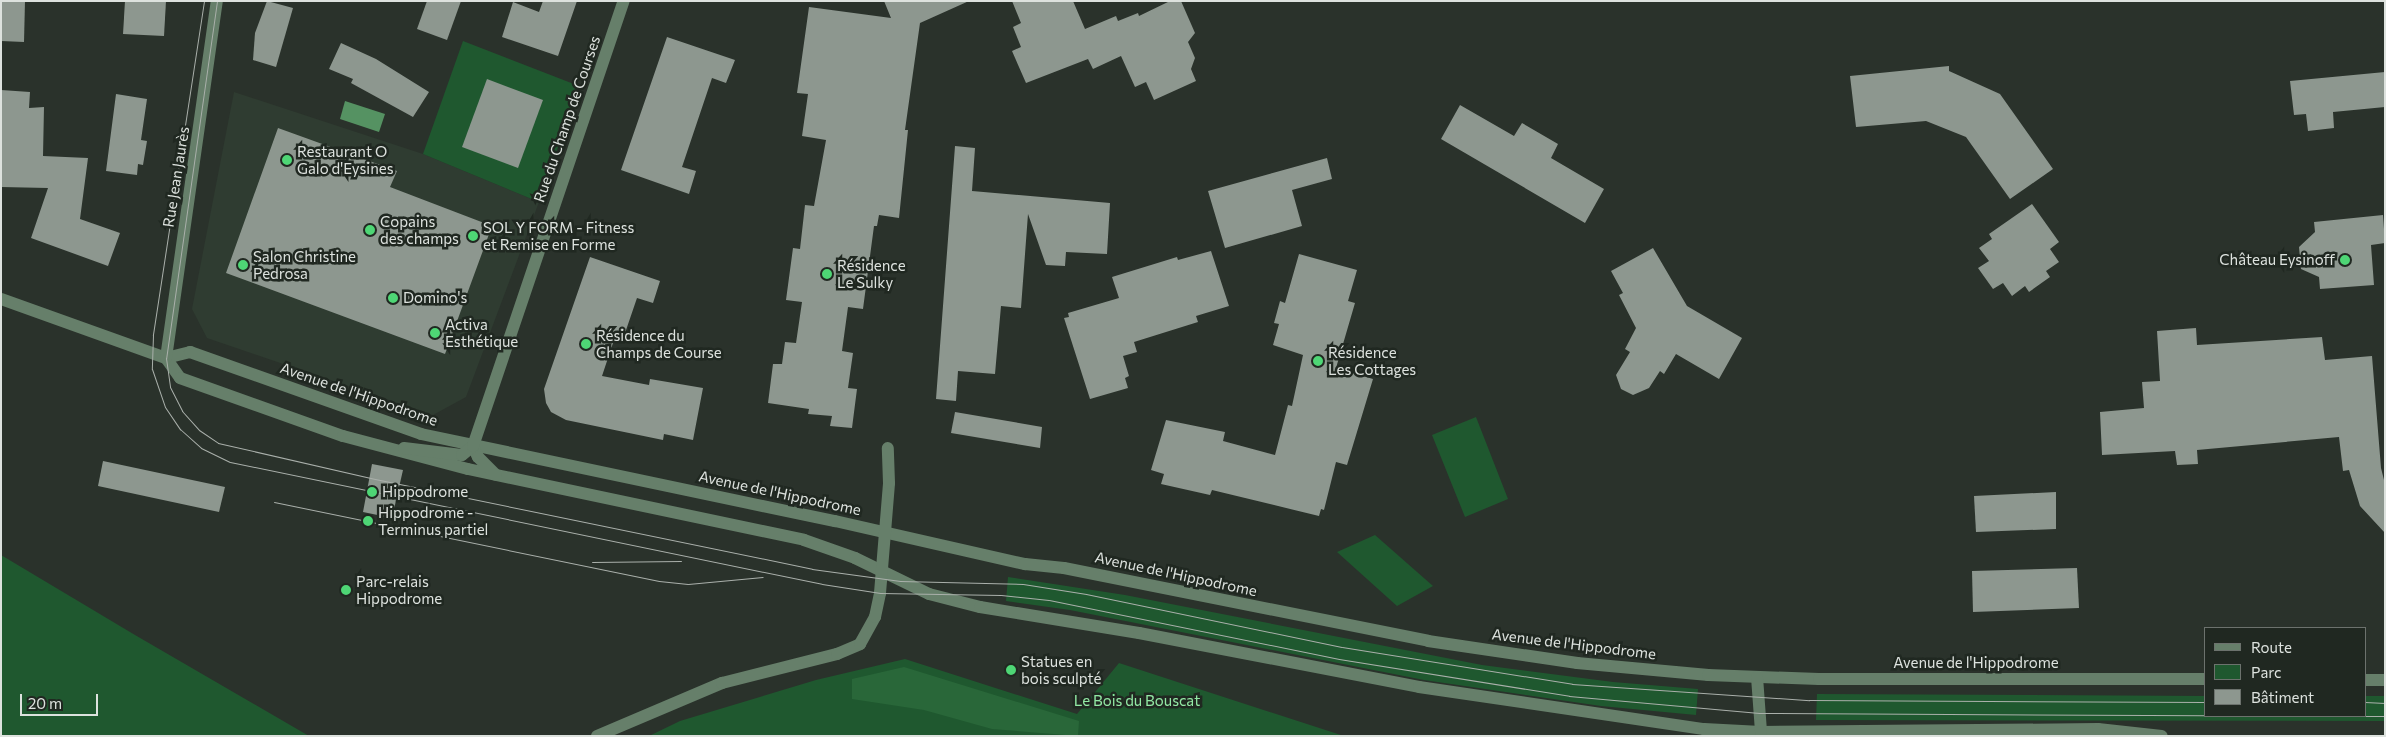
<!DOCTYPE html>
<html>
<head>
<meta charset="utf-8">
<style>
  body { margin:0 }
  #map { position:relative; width:2386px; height:737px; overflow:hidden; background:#2a322b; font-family:Commissioner,sans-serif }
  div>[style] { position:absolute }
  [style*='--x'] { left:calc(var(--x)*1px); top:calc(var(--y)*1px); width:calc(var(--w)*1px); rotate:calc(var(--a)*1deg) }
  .built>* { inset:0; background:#2f3c31 }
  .green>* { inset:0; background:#1f582f }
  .forest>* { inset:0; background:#296739 }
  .water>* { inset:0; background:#559262 }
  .building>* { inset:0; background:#8d978f }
  .minor>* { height:12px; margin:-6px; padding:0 6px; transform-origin:6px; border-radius:6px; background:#667f6a }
  .tram>* { height:1px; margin:-0.5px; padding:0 0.5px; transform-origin:0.5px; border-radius:0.5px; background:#aab0ab }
  .dots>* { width:14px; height:14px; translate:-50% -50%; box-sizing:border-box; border:2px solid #202821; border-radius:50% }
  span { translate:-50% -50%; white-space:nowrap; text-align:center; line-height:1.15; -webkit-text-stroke:5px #202821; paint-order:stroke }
  .street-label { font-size:15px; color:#dde2de }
  .poi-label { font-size:15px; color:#dde2de }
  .left { translate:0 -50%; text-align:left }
  .right { translate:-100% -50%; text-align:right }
  .park-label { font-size:15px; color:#92e8a4 }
  .frame { position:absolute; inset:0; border:2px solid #dde2de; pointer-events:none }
  .legend { position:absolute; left:2204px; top:627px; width:162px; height:90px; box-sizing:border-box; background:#202821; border:1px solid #6c726d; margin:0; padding:6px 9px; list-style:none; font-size:15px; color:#dde2de }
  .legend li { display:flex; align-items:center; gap:10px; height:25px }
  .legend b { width:25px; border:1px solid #6c726d }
  .scale { position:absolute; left:20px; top:694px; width:78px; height:22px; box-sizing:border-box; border:2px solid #dde2de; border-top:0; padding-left:6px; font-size:15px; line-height:18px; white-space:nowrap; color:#dde2de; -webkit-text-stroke:4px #202821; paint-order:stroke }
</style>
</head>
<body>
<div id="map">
  <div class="built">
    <div style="clip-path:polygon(234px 92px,423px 154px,539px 202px,466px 397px,433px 415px,207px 338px,192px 309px)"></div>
  </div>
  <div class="green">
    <div style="clip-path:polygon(463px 41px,579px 86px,539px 202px,423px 154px)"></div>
    <div style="clip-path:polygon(1476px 417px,1508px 499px,1465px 517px,1432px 435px)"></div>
    <div style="clip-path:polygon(1375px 535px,1433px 586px,1397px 606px,1337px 552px)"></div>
    <div style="clip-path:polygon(1px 555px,135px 635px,309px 736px,1px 736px)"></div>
    <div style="clip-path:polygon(1008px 577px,1125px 595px,1482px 665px,1613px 682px,1698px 689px,1696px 715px,1601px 706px,1424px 680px,1070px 610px,1006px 601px)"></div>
    <div style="clip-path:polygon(905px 659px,1077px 714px,1119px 663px,1344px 736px,649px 736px,680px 721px,816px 680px)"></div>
    <div style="clip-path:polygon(1817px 694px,2205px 696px,2205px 716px,2365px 716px,2365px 696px,2385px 696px,2385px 721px,1816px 720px)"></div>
  </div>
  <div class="forest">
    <div style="clip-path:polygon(904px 667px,1079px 721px,1078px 736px,992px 729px,924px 710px,852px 699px,852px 679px)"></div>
  </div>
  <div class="water">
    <div style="clip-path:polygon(345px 101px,385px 114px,379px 132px,340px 119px)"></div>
  </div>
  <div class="building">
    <div style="clip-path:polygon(1px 1px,25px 1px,24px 42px,1px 41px)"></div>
    <div style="clip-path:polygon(125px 1px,166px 1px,164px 36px,123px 34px)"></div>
    <div style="clip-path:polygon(267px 1px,293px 8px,276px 67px,253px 60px,255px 33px)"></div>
    <div style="clip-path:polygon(427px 1px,461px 1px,447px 40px,417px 29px)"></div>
    <div style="clip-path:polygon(543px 1px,577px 1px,558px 56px,502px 37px,513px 2px,539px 12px)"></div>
    <div style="clip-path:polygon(884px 1px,969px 1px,920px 23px,905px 130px,908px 130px,899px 218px,879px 215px,877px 226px,874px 226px,863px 309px,848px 307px,842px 351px,853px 353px,848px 388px,857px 389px,852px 428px,830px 426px,832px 416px,808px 414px,809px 409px,768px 403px,773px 364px,782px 364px,785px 342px,796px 343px,802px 302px,786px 300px,793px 248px,800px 249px,805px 205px,814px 206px,826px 140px,802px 136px,808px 94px,797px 93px,809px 7px,891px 18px)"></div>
    <div style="clip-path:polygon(1012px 1px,1073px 1px,1085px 29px,1116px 16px,1118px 21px,1138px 13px,1139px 16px,1170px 1px,1181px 1px,1195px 33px,1188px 42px,1195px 58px,1191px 69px,1196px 81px,1154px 100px,1146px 82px,1135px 87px,1121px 56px,1093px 69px,1088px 59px,1026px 83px,1012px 51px,1021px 47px,1013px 27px,1021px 23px)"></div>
    <div style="clip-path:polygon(667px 37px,735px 60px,726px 83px,712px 78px,682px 167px,696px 171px,689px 194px,621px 170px)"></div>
    <div style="clip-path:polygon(341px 43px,376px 59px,429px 92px,413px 117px,351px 83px,353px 79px,329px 69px)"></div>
    <div style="clip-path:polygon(1949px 66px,1949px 71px,2000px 94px,2053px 169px,2010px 199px,1966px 137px,1926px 121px,1856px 127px,1850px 76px)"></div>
    <div style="clip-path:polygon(2385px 72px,2385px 107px,2333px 112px,2334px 128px,2308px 131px,2306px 114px,2294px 115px,2290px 81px)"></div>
    <div style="clip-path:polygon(487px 79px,543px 100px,518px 168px,462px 147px)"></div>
    <div style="clip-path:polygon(1px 90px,30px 92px,29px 108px,44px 107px,43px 156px,88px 158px,80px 219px,120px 233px,108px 266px,31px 238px,48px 188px,1px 187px)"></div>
    <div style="clip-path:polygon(116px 94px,147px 99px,141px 140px,147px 141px,143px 165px,138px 164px,137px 175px,106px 171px)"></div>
    <div style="clip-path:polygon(1460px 105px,1514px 136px,1522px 123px,1558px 144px,1551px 158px,1604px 189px,1585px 223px,1441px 139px)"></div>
    <div style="clip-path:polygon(278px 128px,397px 171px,390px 187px,492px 226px,445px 354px,226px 273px)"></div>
    <div style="clip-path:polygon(955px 146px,975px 148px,972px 191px,1110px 203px,1107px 254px,1066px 252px,1065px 266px,1046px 265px,1028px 214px,1021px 308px,1001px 306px,995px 374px,958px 371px,956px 401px,936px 399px)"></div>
    <div style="clip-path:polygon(1327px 158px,1332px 179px,1292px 190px,1302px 226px,1225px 248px,1208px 191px)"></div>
    <div style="clip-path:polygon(2032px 204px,2059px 242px,2050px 249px,2059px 262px,2046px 271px,2050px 277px,2029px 292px,2025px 286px,2012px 296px,2003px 283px,1993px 289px,1978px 268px,1989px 261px,1979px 248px,1992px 239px,1989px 234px)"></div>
    <div style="clip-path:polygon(2383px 215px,2385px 243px,2371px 245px,2374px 285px,2320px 289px,2319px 277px,2301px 269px,2299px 247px,2315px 232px,2314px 222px)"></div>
    <div style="clip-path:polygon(1653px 248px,1687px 306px,1742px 338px,1719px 379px,1676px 354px,1664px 374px,1660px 371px,1649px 388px,1633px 395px,1621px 389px,1616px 375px,1630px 352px,1625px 349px,1636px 328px,1619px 295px,1623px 293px,1611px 271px)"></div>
    <div style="clip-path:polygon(1211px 251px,1229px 306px,1196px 316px,1198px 322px,1134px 342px,1137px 352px,1123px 356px,1129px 376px,1125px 378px,1128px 388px,1090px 399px,1064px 318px,1069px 317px,1068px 313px,1119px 298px,1112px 277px,1177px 257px,1178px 260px)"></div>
    <div style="clip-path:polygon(1299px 254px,1357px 270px,1348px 301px,1355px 303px,1336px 368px,1373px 379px,1347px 465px,1336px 462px,1324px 510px,1321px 509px,1319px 516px,1212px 490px,1210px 495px,1161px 484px,1164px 474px,1151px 470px,1166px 420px,1225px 432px,1223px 441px,1275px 455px,1288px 405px,1292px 406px,1303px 355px,1273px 345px,1279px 324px,1274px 323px,1280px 301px,1285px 303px)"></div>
    <div style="clip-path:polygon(590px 257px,660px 281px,653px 303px,637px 298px,624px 336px,616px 334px,602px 376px,649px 385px,650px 379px,703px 388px,693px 440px,664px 434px,663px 440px,566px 420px,551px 412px,546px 403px,544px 389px)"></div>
    <div style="clip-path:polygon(2196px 328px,2197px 345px,2322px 337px,2325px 360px,2372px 356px,2381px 468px,2385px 484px,2385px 533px,2360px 506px,2349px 470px,2343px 471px,2339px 437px,2197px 450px,2198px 464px,2177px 465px,2175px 451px,2102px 455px,2100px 412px,2144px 408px,2142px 382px,2160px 381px,2157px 331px)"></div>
    <div style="clip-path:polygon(955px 412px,1042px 427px,1040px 448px,951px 433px)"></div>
    <div style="clip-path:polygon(103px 461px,225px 487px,219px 512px,98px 486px)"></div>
    <div style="clip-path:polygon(372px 464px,403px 470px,392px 518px,363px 512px)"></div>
    <div style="clip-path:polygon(2056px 492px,2056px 529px,1976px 532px,1974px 496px)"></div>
    <div style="clip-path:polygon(2077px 568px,2079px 608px,1973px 612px,1972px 571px)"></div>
  </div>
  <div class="minor">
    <div style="--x:1;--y:299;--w:175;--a:19.7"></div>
    <div style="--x:166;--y:358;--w:25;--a:-14"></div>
    <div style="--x:190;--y:352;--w:245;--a:19.5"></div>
    <div style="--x:421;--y:434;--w:423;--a:11.9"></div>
    <div style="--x:835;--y:521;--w:195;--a:12.8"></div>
    <div style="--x:1025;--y:564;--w:39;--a:6"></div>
    <div style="--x:1064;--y:568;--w:371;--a:11.3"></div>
    <div style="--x:1428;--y:641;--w:151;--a:8.4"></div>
    <div style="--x:1577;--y:663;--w:132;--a:5.2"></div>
    <div style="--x:1708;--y:675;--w:111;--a:2.1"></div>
    <div style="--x:1819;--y:679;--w:386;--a:0"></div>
    <div style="--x:166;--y:358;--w:24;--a:55"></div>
    <div style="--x:180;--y:378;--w:173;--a:19.6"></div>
    <div style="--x:343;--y:436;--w:129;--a:14.8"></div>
    <div style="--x:468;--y:469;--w:343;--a:11.9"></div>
    <div style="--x:804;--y:540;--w:54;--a:19.4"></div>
    <div style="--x:855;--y:558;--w:82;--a:25.9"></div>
    <div style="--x:929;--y:594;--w:53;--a:14.3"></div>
    <div style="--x:980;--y:607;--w:161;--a:9.3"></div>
    <div style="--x:1139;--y:633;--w:285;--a:10.9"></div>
    <div style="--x:1419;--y:687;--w:288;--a:8.4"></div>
    <div style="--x:1704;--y:729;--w:57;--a:3"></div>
    <div style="--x:1761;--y:732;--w:337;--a:-0.5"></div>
    <div style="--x:2098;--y:729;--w:64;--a:6.2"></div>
    <div style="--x:166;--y:358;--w:361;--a:-81.9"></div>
    <div style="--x:473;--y:446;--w:12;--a:66"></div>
    <div style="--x:478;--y:457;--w:25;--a:45"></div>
    <div style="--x:404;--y:448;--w:58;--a:6.9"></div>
    <div style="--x:462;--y:455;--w:14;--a:-39"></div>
    <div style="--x:473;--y:446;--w:470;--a:-71.3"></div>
    <div style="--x:1757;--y:677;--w:55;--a:85.8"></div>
    <div style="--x:2365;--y:680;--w:20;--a:0"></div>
    <div style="--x:597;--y:736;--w:136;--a:-23"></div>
    <div style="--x:722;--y:683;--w:119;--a:-14.2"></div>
    <div style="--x:837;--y:654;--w:25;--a:-23"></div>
    <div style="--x:860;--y:644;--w:31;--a:-61"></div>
    <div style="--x:875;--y:617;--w:25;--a:-78"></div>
    <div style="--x:880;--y:593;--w:110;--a:-85.3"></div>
    <div style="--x:889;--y:483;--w:35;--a:-92"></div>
  </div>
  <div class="tram">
    <div style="--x:204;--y:1;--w:338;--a:98.7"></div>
    <div style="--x:153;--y:335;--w:34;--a:92"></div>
    <div style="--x:152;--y:369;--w:40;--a:71.1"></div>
    <div style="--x:165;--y:407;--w:27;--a:56"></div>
    <div style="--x:180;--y:429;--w:28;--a:42"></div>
    <div style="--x:201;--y:448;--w:32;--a:26"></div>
    <div style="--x:230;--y:462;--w:604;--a:11.64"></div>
    <div style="--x:822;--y:584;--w:59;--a:8.8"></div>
    <div style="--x:880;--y:593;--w:121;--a:0.9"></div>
    <div style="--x:1001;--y:595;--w:48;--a:5.9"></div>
    <div style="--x:1049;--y:600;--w:296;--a:11.5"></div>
    <div style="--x:1339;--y:659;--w:233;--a:9.1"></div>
    <div style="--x:1569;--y:696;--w:191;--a:5.1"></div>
    <div style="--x:1759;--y:713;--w:446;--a:0.3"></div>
    <div style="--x:217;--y:1;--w:361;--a:98.1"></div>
    <div style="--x:166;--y:358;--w:29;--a:82"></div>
    <div style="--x:170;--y:387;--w:27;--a:63"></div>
    <div style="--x:182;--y:411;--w:25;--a:48"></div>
    <div style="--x:199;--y:430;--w:23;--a:34"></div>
    <div style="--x:218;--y:443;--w:161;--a:12.9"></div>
    <div style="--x:375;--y:479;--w:446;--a:11.6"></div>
    <div style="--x:812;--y:569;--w:89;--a:7.8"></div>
    <div style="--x:900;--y:581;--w:123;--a:1.4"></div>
    <div style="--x:1023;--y:584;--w:64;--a:9"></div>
    <div style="--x:1086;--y:594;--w:261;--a:11.7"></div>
    <div style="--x:1342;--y:647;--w:233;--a:9.1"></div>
    <div style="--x:1572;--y:684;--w:238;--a:3.9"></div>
    <div style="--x:1809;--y:700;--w:396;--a:0.3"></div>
    <div style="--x:274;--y:502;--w:393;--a:11.6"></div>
    <div style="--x:659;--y:581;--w:29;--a:6"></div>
    <div style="--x:688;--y:584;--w:75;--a:-5.3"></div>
    <div style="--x:592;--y:562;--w:89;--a:-0.6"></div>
    <div style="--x:2365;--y:702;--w:20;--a:3"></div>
    <div style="--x:2365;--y:716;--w:20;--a:0"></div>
  </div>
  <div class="dots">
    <div style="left:287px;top:160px;background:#4ed675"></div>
    <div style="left:370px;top:230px;background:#4ed675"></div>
    <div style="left:473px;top:236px;background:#4ed675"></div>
    <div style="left:2345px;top:260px;background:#4ed675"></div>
    <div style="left:243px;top:265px;background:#4ed675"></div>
    <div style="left:827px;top:274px;background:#4ed675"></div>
    <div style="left:393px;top:298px;background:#4ed675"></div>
    <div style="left:435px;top:333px;background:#4ed675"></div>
    <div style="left:586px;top:344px;background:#4ed675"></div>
    <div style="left:1318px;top:361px;background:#4ed675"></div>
    <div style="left:372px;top:492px;background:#4ed675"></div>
    <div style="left:368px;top:521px;background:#4ed675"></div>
    <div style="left:346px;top:590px;background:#4ed675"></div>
    <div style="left:1011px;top:670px;background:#4ed675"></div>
  </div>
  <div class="street-label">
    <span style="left:567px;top:119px;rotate:-71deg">Rue du Champ de Courses</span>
    <span style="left:176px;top:177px;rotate:-81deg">Rue Jean Jaurès</span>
    <span style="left:359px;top:394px;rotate:19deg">Avenue de l'Hippodrome</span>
    <span style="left:780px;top:493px;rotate:12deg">Avenue de l'Hippodrome</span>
    <span style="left:1176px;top:574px;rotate:12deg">Avenue de l'Hippodrome</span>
    <span style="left:1574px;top:644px;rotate:7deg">Avenue de l'Hippodrome</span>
    <span style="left:1976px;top:663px">Avenue de l'Hippodrome</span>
  </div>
  <div class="poi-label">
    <span class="left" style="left:297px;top:160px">Restaurant O<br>Galo d'Eysines</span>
    <span class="left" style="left:380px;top:230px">Copains<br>des champs</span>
    <span class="left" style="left:483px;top:236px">SOL Y FORM - Fitness<br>et Remise en Forme</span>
    <span class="left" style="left:253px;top:265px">Salon Christine<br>Pedrosa</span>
    <span class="right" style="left:2335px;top:260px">Château Eysinoff</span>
    <span class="left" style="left:837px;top:274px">Résidence<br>Le Sulky</span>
    <span class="left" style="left:403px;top:298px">Domino's</span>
    <span class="left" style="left:445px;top:333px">Activa<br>Esthétique</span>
    <span class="left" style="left:596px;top:344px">Résidence du<br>Champs de Course</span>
    <span class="left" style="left:1328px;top:361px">Résidence<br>Les Cottages</span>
    <span class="left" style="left:382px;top:492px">Hippodrome</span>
    <span class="left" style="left:378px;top:521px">Hippodrome -<br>Terminus partiel</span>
    <span class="left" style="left:356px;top:590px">Parc-relais<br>Hippodrome</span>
    <span class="left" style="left:1021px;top:670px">Statues en<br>bois sculpté</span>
  </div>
  <div class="park-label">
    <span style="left:1137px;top:701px">Le Bois du Bouscat</span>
  </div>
  <div class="frame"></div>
  <ul class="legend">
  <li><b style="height:6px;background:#667f6a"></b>Route</li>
  <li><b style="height:14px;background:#1f582f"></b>Parc</li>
  <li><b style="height:14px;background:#8d978f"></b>Bâtiment</li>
  </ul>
  <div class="scale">20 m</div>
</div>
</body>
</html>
